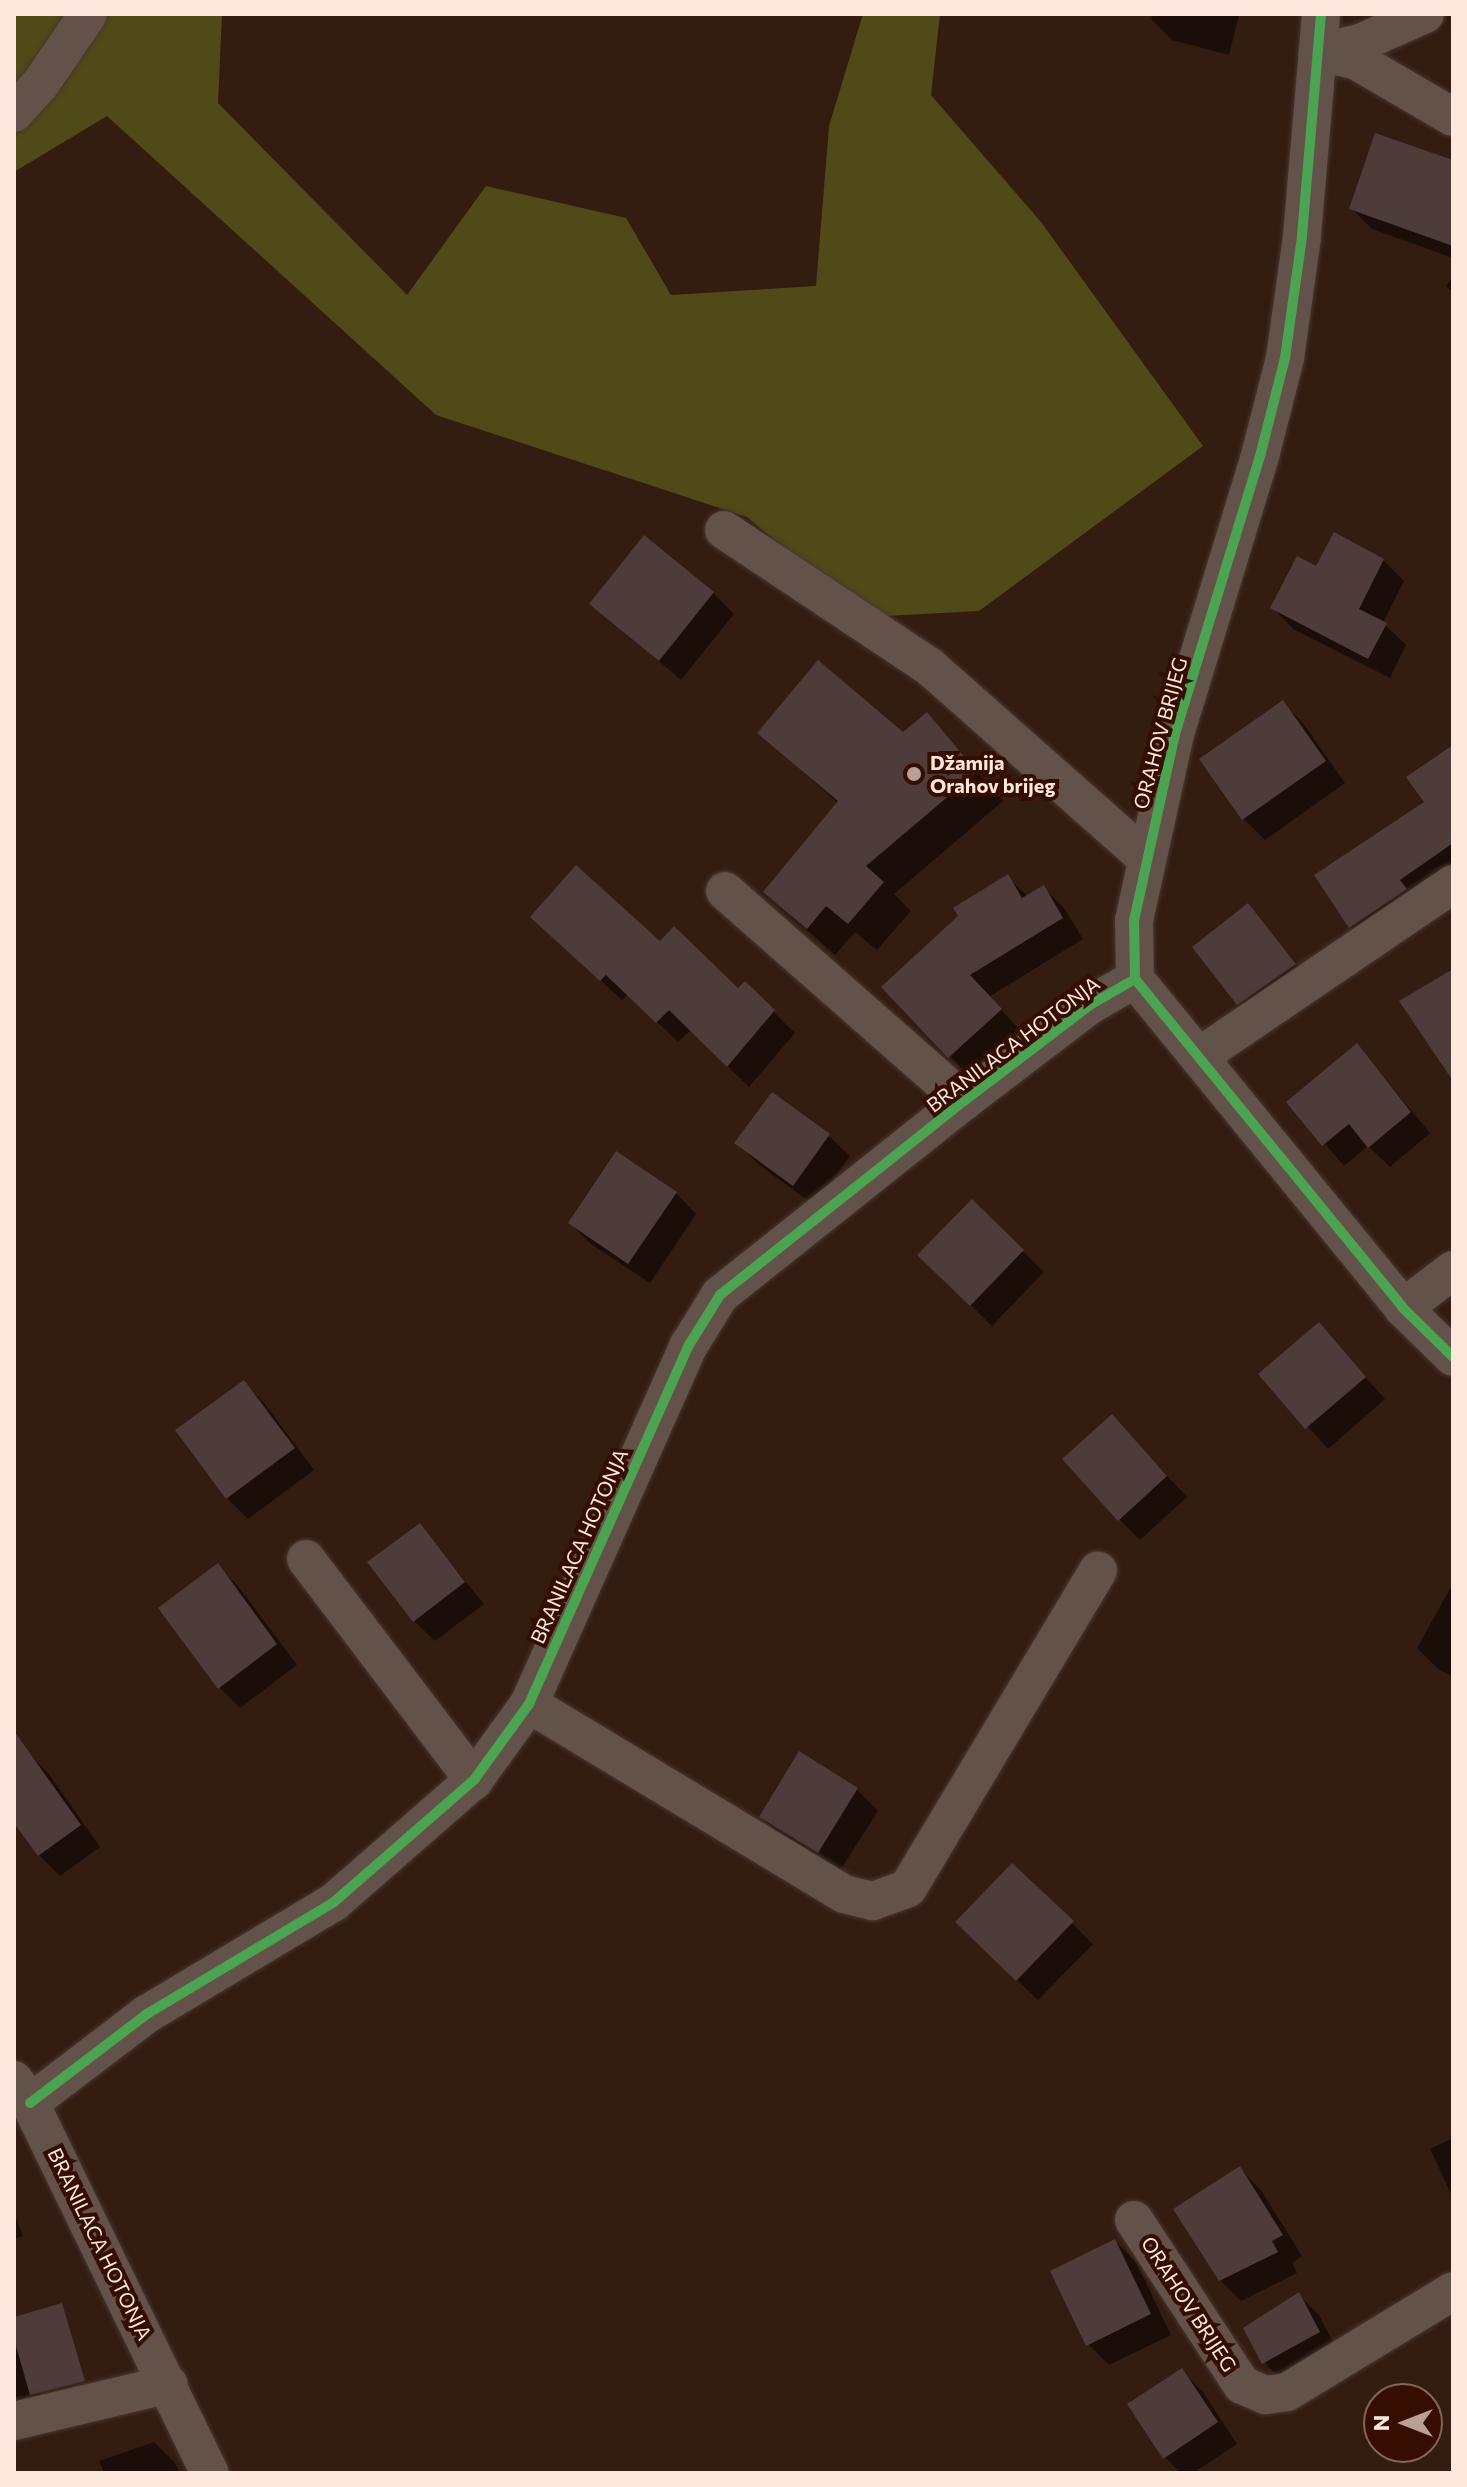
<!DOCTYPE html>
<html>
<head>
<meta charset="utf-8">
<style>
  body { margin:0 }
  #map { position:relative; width:1467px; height:2487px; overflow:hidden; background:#331c10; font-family:Commissioner,sans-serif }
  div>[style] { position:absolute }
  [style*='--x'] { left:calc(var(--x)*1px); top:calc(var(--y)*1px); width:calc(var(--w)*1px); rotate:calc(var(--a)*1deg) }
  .green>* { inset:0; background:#504a18 }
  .shadow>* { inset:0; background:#0007 }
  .building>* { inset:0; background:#4e3c3b }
  .roads { filter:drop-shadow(0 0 2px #47362e) drop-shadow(0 0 2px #47362e) }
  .minor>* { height:38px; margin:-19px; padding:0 19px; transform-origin:19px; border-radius:19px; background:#635249 }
  .cycleway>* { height:10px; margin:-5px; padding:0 5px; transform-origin:5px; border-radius:5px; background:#4ca352 }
  .dots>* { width:22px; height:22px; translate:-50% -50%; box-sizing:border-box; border:4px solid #360e00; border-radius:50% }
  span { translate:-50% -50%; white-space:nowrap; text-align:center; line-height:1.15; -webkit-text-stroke:8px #360e00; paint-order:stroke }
  .street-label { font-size:20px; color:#fee7dd }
  .poi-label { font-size:20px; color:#fee7dd; font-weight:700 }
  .left { translate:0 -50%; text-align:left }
  .frame { position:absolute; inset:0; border:16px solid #fee7dd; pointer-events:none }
  .north { position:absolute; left:1363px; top:2383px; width:80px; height:80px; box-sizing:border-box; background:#360e00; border:2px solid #866558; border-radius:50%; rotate:270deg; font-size:22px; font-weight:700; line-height:32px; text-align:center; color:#fee7dd }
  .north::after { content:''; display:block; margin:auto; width:28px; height:36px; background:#b7a095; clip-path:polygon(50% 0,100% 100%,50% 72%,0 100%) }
</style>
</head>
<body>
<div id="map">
  <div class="green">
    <div style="clip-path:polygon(14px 14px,222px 14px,218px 103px,407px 295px,486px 186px,626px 218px,671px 295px,816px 286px,829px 126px,863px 14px,940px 14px,931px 95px,1041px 222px,1203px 446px,979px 611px,867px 617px,747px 517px,436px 415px,107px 116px,14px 172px)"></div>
  </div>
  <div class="shadow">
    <div style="clip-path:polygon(1153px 14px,1239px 14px,1229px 55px,1172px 40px,1151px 19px)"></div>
    <div style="clip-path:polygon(1453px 163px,1453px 258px,1372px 229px,1351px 208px)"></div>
    <div style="clip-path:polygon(1453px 277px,1453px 293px,1446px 286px)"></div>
    <div style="clip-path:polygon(1383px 560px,1404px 581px,1383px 623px,1406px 645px,1390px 678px,1293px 629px,1273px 608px,1317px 569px)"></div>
    <div style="clip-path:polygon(713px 593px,734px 614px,681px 680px,592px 604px)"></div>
    <div style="clip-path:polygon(1282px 702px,1303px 723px,1345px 783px,1265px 840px,1244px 819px,1202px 759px)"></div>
    <div style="clip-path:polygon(927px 715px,1003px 801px,894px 894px,911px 911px,877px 950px,855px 932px,835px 955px,765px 892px,839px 804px,760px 733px,903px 735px)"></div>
    <div style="clip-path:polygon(1453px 748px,1453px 878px,1372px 947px,1351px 926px,1427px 802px)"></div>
    <div style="clip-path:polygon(1007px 877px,1028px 897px,1043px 887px,1064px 908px,1083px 939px,989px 997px,1021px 1031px,970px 1077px,884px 987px)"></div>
    <div style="clip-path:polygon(1248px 906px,1315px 986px,1259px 1024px,1238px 1003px)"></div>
    <div style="clip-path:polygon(553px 937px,660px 944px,738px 991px,745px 984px,795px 1033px,749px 1087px,691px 1030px,678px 1042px,628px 994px,622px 1000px)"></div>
    <div style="clip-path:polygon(1357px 1045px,1430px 1133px,1390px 1167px,1368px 1146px,1344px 1166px,1289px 1102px)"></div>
    <div style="clip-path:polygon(829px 1136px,850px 1156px,814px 1205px,758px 1164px,737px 1143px)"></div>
    <div style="clip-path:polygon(676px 1193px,696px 1214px,650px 1283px,591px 1244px,570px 1223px)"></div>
    <div style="clip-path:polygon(972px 1202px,1044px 1272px,992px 1326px,920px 1255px)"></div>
    <div style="clip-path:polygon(1319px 1325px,1385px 1399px,1328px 1449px,1261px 1374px)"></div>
    <div style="clip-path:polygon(243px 1382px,264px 1403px,314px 1470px,248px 1519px,227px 1498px,178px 1431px)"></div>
    <div style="clip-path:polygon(1112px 1417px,1187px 1497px,1140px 1540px,1119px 1519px)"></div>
    <div style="clip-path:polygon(419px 1525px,484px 1604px,435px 1641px,414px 1621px)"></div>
    <div style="clip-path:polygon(218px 1566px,238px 1586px,297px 1665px,240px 1708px,219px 1687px)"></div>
    <div style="clip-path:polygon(1451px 1587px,1453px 1588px,1453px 1677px,1438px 1669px,1417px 1648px)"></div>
    <div style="clip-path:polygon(28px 1753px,49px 1774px,100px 1847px,60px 1876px,39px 1855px,14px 1819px,14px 1763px)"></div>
    <div style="clip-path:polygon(857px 1790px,878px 1811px,839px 1872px,782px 1837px,761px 1817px)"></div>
    <div style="clip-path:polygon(1012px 1865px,1093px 1944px,1038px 2000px,978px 1943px)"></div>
    <div style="clip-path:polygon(1453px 2138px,1453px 2198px,1430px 2149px)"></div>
    <div style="clip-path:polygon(1240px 2169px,1261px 2190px,1302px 2256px,1292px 2263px,1297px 2273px,1241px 2301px,1220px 2280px)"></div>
    <div style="clip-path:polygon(14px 2213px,23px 2236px,14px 2239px)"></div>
    <div style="clip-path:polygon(1115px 2241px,1136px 2262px,1171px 2335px,1109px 2365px,1088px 2344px)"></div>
    <div style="clip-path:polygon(1298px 2295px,1319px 2315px,1339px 2354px,1284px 2383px,1264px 2362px)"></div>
    <div style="clip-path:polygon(14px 2338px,31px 2354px,49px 2427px,14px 2434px)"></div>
    <div style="clip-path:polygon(1182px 2371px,1203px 2392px,1237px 2444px,1193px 2473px,1180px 2473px,1165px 2457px)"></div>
    <div style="clip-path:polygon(154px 2442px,175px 2463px,179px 2473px,104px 2473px,99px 2461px)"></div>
  </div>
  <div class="building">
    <div style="clip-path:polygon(1375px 133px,1453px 160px,1453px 246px,1349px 209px)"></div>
    <div style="clip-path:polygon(1334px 532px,1384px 559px,1359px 609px,1387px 623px,1368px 659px,1270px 608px,1297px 556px,1316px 566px)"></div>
    <div style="clip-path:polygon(644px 535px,714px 592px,659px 661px,589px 604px)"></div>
    <div style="clip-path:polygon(818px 660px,903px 732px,927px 712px,977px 772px,866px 866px,884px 882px,848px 924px,826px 906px,807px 929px,763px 892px,838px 801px,757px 733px)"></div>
    <div style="clip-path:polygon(1283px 700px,1326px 761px,1242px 820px,1199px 759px)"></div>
    <div style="clip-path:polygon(1453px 745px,1453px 843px,1400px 880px,1407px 889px,1349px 928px,1314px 875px,1424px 802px,1406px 777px)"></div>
    <div style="clip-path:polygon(576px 865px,660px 941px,674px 926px,738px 988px,745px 981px,775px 1010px,727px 1067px,669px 1010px,656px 1023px,606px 975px,600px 981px,530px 917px)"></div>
    <div style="clip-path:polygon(1008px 874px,1022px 898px,1044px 885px,1063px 918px,970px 975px,1002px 1009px,948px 1058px,881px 987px,958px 916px,953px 908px)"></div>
    <div style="clip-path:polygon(1248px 903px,1296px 964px,1237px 1005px,1192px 947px)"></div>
    <div style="clip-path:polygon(1453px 969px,1453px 1081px,1399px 1001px)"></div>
    <div style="clip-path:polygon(1357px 1043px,1411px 1112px,1368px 1148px,1349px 1124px,1322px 1146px,1286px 1102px)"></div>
    <div style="clip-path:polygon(772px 1092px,830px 1134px,793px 1186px,734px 1143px)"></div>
    <div style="clip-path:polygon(616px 1151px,677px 1192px,628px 1264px,568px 1223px)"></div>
    <div style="clip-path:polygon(972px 1199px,1024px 1250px,970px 1306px,917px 1255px)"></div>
    <div style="clip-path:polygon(1319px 1322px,1366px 1377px,1305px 1429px,1258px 1374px)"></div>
    <div style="clip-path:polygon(244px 1380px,295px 1448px,226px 1499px,175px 1430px)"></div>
    <div style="clip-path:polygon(1112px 1414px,1167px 1476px,1118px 1521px,1062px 1459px)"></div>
    <div style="clip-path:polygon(420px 1523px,465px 1582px,413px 1622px,367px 1562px)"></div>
    <div style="clip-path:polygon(218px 1563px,277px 1644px,218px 1689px,158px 1608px)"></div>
    <div style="clip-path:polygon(14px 1731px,81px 1825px,38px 1856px,14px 1823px)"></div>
    <div style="clip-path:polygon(799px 1751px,858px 1788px,818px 1853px,759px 1817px)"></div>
    <div style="clip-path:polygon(1012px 1863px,1074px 1921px,1016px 1981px,955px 1922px)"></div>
    <div style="clip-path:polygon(1240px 2166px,1283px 2235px,1272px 2241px,1278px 2252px,1219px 2281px,1173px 2209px)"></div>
    <div style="clip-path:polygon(1115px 2239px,1151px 2314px,1086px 2346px,1050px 2271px)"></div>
    <div style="clip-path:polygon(1299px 2292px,1320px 2332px,1262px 2364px,1243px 2328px)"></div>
    <div style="clip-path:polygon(62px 2303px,85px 2381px,30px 2395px,14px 2339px,14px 2317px)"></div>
    <div style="clip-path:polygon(1182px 2368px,1218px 2422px,1163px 2459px,1127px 2404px)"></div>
  </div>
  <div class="roads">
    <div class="minor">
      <div style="--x:1321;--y:14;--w:224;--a:94.9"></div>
      <div style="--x:1302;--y:237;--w:122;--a:98"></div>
      <div style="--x:1285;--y:358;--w:101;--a:104.3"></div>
      <div style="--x:1260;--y:456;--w:291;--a:107"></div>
      <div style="--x:1175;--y:734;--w:190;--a:102.4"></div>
      <div style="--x:1134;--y:920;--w:59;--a:89"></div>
      <div style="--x:1135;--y:979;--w:424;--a:50.8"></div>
      <div style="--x:1403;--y:1308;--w:70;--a:44.4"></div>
      <div style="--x:1319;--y:52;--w:39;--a:13"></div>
      <div style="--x:1357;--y:61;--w:111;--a:30.3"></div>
      <div style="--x:1321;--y:52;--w:40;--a:-13"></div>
      <div style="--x:1360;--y:43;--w:71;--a:-24"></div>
      <div style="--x:14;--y:113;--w:40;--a:-48"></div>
      <div style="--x:41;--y:83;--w:83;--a:-55.7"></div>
      <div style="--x:724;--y:530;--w:246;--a:33.6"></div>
      <div style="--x:929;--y:666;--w:290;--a:41.5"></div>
      <div style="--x:725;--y:891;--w:318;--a:41.3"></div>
      <div style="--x:1200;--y:1056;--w:306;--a:-34.2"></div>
      <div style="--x:1403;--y:1308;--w:63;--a:-37.2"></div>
      <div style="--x:306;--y:1559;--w:278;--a:52.8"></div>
      <div style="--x:529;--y:1704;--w:368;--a:31.1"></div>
      <div style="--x:844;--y:1894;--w:30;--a:14"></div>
      <div style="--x:873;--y:1901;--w:37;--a:-20"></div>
      <div style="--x:908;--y:1888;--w:370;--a:-59.1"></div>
      <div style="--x:14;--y:2080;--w:28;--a:55"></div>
      <div style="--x:30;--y:2103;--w:411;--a:64.1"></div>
      <div style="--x:30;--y:2103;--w:147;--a:-37.3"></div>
      <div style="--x:147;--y:2014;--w:218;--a:-30.9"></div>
      <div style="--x:334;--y:1902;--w:186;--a:-41.1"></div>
      <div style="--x:474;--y:1780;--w:94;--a:-54.1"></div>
      <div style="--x:529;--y:1704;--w:393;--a:-66"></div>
      <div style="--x:689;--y:1345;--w:59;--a:-58.2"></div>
      <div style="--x:720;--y:1295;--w:312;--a:-38.5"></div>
      <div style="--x:964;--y:1101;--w:158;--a:-37.3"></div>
      <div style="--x:1090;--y:1005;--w:52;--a:-30"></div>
      <div style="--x:1134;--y:2220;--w:197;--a:56.8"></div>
      <div style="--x:1242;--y:2385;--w:26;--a:23"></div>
      <div style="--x:1266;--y:2395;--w:21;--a:-8"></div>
      <div style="--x:1287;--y:2392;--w:194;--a:-31.3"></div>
      <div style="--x:14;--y:2421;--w:159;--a:-13.4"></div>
    </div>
  </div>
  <div class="cycleway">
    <div style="--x:1321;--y:14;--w:224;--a:94.9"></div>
    <div style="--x:1302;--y:237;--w:122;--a:98"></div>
    <div style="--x:1285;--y:358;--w:101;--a:104.3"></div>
    <div style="--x:1260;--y:456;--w:291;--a:107"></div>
    <div style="--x:1175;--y:734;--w:190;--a:102.4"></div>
    <div style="--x:1134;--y:920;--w:59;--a:89"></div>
    <div style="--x:1135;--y:979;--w:424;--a:50.8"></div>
    <div style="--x:1403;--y:1308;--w:70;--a:44.4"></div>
    <div style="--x:30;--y:2103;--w:147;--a:-37.3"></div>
    <div style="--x:147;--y:2014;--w:218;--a:-30.9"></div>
    <div style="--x:334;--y:1902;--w:186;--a:-41.1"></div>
    <div style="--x:474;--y:1780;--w:94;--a:-54.1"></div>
    <div style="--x:529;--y:1704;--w:393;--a:-66"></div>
    <div style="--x:689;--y:1345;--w:59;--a:-58.2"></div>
    <div style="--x:720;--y:1295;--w:312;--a:-38.5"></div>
    <div style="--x:964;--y:1101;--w:158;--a:-37.3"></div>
    <div style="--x:1090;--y:1005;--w:52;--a:-30"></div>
  </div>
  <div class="dots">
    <div style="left:914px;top:774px;background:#b7a095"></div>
  </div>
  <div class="street-label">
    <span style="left:1160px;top:733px;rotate:-75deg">ORAHOV BRIJEG</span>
    <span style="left:1013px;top:1044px;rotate:-37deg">BRANILACA HOTONJA</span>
    <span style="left:579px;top:1546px;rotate:-66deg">BRANILACA HOTONJA</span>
    <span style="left:100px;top:2244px;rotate:64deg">BRANILACA HOTONJA</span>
    <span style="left:1189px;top:2304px;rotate:57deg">ORAHOV BRIJEG</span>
  </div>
  <div class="poi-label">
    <span class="left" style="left:930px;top:774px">Džamija<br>Orahov brijeg</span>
  </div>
  <div class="frame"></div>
  <div class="north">N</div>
</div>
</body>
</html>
